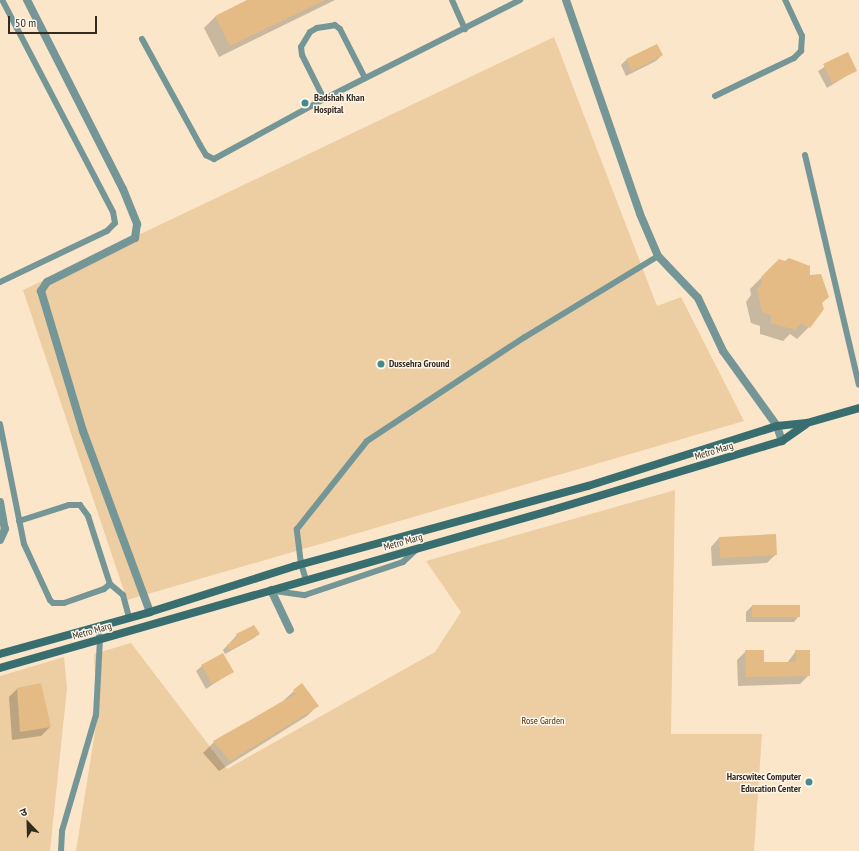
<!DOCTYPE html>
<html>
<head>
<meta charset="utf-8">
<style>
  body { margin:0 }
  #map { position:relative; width:859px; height:851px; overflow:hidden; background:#fce6c9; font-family:"PT Sans Narrow","Noto Sans Devanagari",sans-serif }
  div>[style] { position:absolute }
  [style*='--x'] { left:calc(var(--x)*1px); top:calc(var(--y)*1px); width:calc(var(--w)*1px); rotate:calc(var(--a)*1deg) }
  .green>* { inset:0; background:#edcda2 }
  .shadow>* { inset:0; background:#0003 }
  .building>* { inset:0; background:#e4bb85 }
  .lane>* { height:6px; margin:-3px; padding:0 3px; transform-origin:3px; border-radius:3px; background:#749697 }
  .street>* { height:8px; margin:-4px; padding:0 4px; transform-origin:4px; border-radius:4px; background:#749697 }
  .secondary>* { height:8px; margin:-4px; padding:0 4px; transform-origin:4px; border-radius:4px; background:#386e6f }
  .dots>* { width:11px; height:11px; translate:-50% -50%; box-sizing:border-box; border:2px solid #fef5ea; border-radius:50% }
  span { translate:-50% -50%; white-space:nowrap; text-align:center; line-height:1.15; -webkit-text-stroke:3px #fef5ea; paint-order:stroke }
  .poi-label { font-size:10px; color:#332b20; font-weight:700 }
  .left { translate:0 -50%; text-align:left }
  .right { translate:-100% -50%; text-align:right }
  .street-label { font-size:10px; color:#332b20 }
  .park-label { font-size:10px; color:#4d3205 }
  .north { position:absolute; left:8px; top:803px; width:40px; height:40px; -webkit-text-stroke:3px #fef5ea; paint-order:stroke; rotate:337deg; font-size:11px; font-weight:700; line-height:16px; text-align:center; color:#332b20 }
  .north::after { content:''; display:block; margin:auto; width:14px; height:18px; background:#332b20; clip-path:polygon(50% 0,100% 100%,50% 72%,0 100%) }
  .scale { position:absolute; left:8px; top:16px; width:89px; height:18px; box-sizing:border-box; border:2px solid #332b20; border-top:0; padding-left:5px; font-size:12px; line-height:14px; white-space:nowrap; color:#332b20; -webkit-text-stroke:3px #fef5ea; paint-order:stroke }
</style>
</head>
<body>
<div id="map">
  <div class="green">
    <div style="clip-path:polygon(554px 37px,657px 306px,681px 297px,744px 421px,127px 600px,23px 290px)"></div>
    <div style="clip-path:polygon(675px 490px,671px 734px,762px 734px,754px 851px,76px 851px,97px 719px,94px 654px,131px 643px,227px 769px,435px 652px,461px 612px,426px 561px)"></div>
    <div style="clip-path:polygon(64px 657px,67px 688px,50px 851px,0 851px,0 676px)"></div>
  </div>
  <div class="shadow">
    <div style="clip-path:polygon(250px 0,335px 0,219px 57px,204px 28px,216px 16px)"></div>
    <div style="clip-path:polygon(848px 53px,856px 70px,827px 88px,818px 71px)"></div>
    <div style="clip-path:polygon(662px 55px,656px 61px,626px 76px,621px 65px,626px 60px)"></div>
    <div style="clip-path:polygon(779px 260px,809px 276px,821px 303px,809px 327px,797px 339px,790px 334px,783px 341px,760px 334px,760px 326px,751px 323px,746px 302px,751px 295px,750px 289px)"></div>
    <div style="clip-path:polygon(719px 538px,776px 554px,767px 563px,712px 566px,711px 547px)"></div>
    <div style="clip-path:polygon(752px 606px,799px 616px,794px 622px,746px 622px,746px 612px)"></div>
    <div style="clip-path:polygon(253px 627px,259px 634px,254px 638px,225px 654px,223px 650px,237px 635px)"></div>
    <div style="clip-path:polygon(746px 651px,763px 664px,787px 663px,796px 651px,809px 675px,800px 684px,738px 686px,737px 660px)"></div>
    <div style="clip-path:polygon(202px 666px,232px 672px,206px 689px,196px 671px)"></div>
    <div style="clip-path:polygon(18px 688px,50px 727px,41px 736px,12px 740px,9px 697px)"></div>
    <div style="clip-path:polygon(294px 691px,317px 706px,307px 716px,219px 771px,203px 753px,214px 742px,283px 701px)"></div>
  </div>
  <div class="building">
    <div style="clip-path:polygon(247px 0,325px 0,230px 46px,215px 16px)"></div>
    <div style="clip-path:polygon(657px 44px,663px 55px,632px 71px,626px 59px)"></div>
    <div style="clip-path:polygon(848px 52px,857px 71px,832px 83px,823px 64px)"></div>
    <div style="clip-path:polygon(789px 258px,810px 266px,810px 275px,821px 274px,829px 297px,822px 303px,824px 309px,810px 328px,801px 323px,795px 330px,771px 323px,771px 315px,762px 312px,757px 289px,762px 283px,761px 277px,779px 259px,785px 261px)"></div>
    <div style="clip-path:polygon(776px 534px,777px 555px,720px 558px,719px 537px)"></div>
    <div style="clip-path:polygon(752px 605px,800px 605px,800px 617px,752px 617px)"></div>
    <div style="clip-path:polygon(254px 625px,260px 634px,230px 650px,227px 645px,238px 637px,236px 634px)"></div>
    <div style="clip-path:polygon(745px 650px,764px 650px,764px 662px,796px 662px,795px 650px,810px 650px,810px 676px,746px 677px)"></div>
    <div style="clip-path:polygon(223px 653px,234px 672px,212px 684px,201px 665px)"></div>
    <div style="clip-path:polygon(41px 683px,51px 727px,20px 732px,17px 688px)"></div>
    <div style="clip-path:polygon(302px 683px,319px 706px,230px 761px,213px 741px,296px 694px,293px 690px)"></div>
  </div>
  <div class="lane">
    <div style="--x:452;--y:0;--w:32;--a:66"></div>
    <div style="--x:142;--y:39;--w:121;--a:61.3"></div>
    <div style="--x:200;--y:145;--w:12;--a:59"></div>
    <div style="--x:206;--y:155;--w:9;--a:27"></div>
    <div style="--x:214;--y:159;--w:125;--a:-28.6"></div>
    <div style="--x:324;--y:99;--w:220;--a:-26.8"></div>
    <div style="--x:715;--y:96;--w:88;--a:-25.7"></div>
    <div style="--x:794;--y:58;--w:10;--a:-45"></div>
    <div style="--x:801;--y:51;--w:15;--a:-86"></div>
    <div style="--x:802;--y:36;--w:40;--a:-115"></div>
    <div style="--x:324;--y:99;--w:49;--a:-116.6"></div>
    <div style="--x:302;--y:55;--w:8;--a:-97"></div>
    <div style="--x:301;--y:47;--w:17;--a:-59"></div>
    <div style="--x:310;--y:32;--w:8;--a:-30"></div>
    <div style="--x:317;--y:28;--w:18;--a:-9"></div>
    <div style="--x:335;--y:25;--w:6;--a:39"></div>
    <div style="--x:340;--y:29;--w:55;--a:63"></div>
    <div style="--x:805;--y:155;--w:236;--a:76.8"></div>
    <div style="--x:0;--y:282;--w:119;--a:-25.5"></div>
    <div style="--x:107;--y:231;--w:11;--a:-45"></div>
    <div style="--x:115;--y:223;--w:11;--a:-100"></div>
    <div style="--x:113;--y:212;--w:239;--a:-117.6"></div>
    <div style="--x:0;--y:424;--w:122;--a:78.7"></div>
    <div style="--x:24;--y:544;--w:62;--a:65.1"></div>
    <div style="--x:50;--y:600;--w:4;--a:45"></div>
    <div style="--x:53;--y:603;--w:11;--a:0"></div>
    <div style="--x:64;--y:603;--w:42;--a:-19.3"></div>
    <div style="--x:104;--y:589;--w:8;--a:-40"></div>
    <div style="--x:19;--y:521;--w:52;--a:-17.7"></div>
    <div style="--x:69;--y:505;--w:11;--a:0"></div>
    <div style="--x:80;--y:505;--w:14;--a:54"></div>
    <div style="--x:88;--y:516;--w:71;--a:72.1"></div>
    <div style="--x:110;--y:584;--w:17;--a:40"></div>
    <div style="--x:123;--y:595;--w:23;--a:75"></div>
    <div style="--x:306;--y:580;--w:17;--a:-107"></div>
    <div style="--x:301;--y:564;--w:35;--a:-97"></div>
    <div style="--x:297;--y:529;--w:112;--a:-51.5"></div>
    <div style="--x:367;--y:441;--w:189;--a:-33.4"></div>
    <div style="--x:525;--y:337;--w:156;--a:-31.3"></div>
    <div style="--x:275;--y:591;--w:30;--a:8"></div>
    <div style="--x:305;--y:595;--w:103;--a:-18.6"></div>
    <div style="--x:403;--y:562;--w:19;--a:-43"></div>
    <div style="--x:61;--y:851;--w:20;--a:-87"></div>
    <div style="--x:62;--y:831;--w:121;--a:-73.7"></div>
    <div style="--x:96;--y:715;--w:76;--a:-87"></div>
    <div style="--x:100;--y:639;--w:13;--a:-103"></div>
  </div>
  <div class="street">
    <div style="--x:27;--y:0;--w:212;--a:63.1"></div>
    <div style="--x:123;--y:189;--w:38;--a:68"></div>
    <div style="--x:137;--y:224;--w:14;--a:98"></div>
    <div style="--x:135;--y:238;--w:98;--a:153.4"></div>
    <div style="--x:47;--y:282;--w:11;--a:124"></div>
    <div style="--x:41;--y:291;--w:146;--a:73.3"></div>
    <div style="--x:83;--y:431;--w:193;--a:69.7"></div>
    <div style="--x:566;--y:0;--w:226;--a:70.9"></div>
    <div style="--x:640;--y:214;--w:46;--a:66.8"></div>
    <div style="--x:658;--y:256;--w:58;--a:46.4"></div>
    <div style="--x:698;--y:298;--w:59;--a:64.7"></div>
    <div style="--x:723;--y:351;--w:92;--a:54.2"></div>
    <div style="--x:777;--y:426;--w:16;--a:72"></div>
    <div style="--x:0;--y:502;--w:27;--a:80"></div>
    <div style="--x:5;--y:529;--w:12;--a:114"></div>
    <div style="--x:271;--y:590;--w:44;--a:64.6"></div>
  </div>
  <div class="secondary">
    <div style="--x:0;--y:654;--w:156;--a:-15.6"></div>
    <div style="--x:150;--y:612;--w:152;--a:-17.6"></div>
    <div style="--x:295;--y:566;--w:304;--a:-15.3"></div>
    <div style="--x:588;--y:486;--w:198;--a:-17.6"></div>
    <div style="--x:777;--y:426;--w:30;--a:-6"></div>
    <div style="--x:807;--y:423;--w:54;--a:-16.1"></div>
    <div style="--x:0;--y:668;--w:574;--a:-15.97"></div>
    <div style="--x:552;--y:510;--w:240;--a:-16.7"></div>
    <div style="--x:782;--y:441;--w:29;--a:-35"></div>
  </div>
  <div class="dots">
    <div style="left:305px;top:103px;background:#438b8d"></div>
    <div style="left:381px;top:364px;background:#438b8d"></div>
    <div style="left:809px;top:782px;background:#438b8d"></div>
  </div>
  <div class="poi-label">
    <span class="left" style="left:314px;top:103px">Badshah Khan<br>Hospital</span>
    <span class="left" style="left:389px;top:364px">Dussehra Ground</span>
    <span class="right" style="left:801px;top:782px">Harscwitec Computer<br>Education Center</span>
  </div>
  <div class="street-label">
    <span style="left:714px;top:451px;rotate:-17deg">Metro Marg</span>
    <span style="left:403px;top:542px;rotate:-16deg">Metro Marg</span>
    <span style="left:92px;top:631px;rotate:-16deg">Metro Marg</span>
  </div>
  <div class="park-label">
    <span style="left:543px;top:721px">Rose Garden</span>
  </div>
  <div class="north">उ</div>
  <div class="scale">50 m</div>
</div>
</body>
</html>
